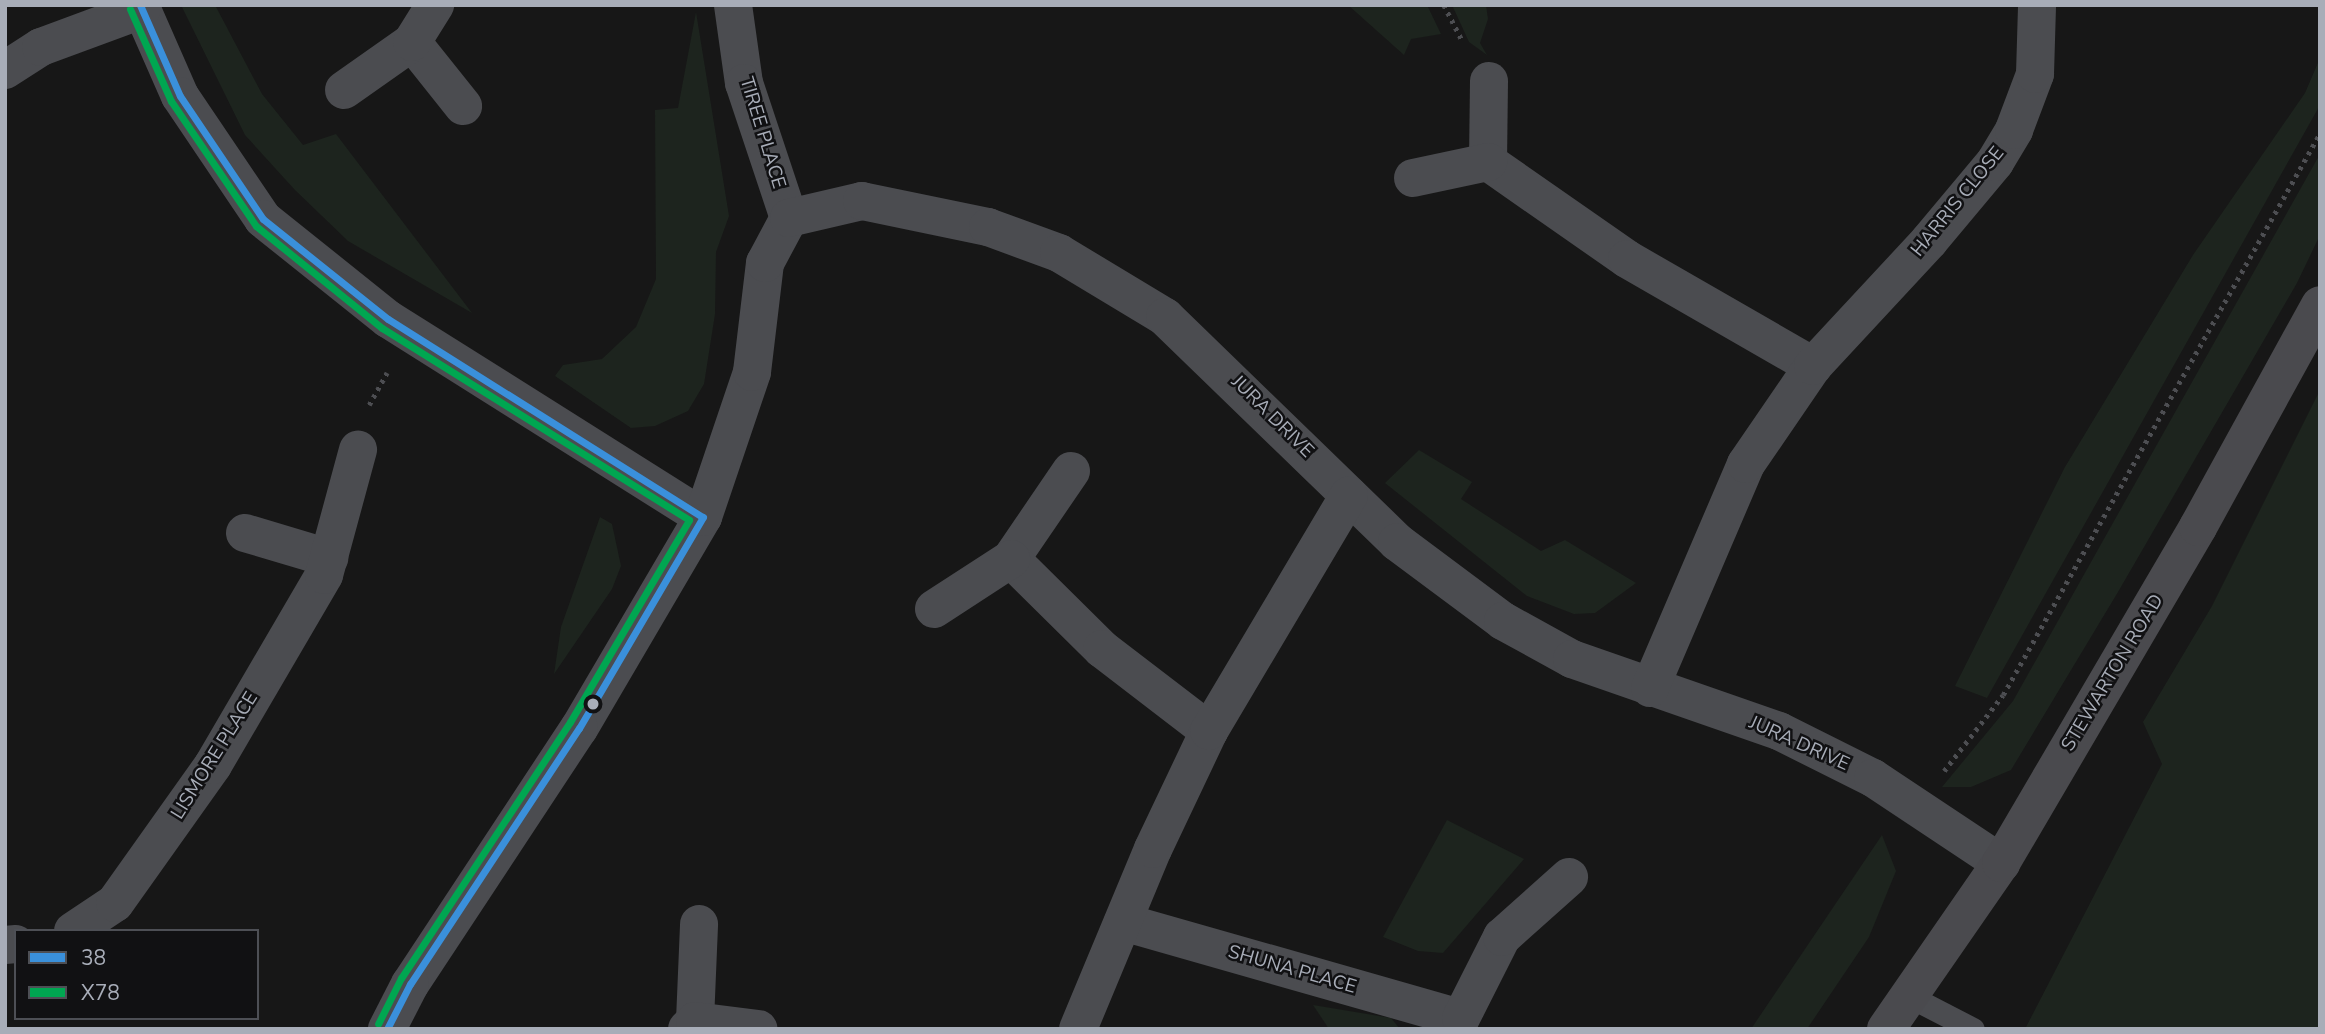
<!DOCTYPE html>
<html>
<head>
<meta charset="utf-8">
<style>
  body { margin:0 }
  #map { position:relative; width:2325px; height:1034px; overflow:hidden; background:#171717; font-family:"Nunito Sans",sans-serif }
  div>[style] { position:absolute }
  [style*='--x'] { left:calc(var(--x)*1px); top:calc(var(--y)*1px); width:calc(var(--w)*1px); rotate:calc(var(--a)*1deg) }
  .green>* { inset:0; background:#1d241e }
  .path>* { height:4.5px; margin-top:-2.25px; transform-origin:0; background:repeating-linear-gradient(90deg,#4d4e52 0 3.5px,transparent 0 8.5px) }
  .lane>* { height:23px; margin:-11.5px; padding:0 11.5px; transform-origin:11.5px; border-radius:11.5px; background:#4b4c50 }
  .street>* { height:38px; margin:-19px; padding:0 19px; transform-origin:19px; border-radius:19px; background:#4b4c50 }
  .secondary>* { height:38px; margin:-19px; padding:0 19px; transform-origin:19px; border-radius:19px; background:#4a4a4e }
  .bus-1>* { height:7px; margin:-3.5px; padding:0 3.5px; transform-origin:3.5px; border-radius:3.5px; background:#3a90db }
  .bus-2>* { height:7px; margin:-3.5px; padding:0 3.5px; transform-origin:3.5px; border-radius:3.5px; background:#00a651 }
  .dots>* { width:19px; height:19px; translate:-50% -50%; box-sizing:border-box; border:4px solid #111113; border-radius:50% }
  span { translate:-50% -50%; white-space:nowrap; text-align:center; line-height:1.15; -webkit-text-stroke:5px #111113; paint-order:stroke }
  .street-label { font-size:19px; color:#a8adb8 }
  .frame { position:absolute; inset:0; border:7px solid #a8adb8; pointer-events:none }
  .legend { position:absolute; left:14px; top:929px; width:245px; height:91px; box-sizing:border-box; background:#111113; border:2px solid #4d4f55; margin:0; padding:9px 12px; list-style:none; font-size:21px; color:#a8adb8 }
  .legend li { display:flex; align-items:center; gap:14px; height:35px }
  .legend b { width:35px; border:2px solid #4d4f55 }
</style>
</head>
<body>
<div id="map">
  <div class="green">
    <div style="clip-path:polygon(181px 5px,215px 5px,262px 94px,303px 145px,336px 134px,472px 313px,348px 241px,295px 190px,245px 135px)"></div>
    <div style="clip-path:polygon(1348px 5px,1427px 5px,1441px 34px,1411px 39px,1404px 55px)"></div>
    <div style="clip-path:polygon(1452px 5px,1486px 5px,1488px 19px,1480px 43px,1487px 55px,1469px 42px)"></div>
    <div style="clip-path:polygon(696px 12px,729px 216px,716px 252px,715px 314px,704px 384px,688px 411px,655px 426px,631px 428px,555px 376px,563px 365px,602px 359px,636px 327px,656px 279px,655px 110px,678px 108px)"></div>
    <div style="clip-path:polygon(2320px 58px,2320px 105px,1987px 698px,1955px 686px,2065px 467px,2193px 255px,2305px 93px)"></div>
    <div style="clip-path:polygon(2320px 154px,2320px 235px,2297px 283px,2118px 592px,2011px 770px,1971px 787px,1942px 787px,2013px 701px)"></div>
    <div style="clip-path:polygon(2320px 390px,2320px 1029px,2025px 1029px,2162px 764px,2143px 722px,2212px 606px)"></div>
    <div style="clip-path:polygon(1419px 450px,1472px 482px,1461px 499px,1541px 551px,1565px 540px,1636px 583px,1595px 613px,1574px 614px,1527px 596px,1385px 483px)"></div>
    <div style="clip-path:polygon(600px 517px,612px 524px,621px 566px,612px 589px,554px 674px,561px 627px)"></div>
    <div style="clip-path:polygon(1447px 820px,1524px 859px,1443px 953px,1418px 951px,1383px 937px)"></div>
    <div style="clip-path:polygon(1882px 835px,1896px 871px,1869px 937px,1807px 1029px,1751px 1029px)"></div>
    <div style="clip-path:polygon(1313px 1005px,1391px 1018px,1400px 1029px,1329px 1029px)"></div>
  </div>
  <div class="path">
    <div style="--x:1444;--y:5;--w:42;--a:62.8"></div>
    <div style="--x:369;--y:405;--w:37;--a:-61"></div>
    <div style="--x:1944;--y:771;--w:96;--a:-52.2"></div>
    <div style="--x:2003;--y:695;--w:645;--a:-60.57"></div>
  </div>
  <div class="lane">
    <div style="--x:1907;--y:995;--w:74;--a:27.3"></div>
  </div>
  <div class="street">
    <div style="--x:140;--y:5;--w:99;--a:66.3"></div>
    <div style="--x:180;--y:96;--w:148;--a:56"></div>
    <div style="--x:263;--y:219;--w:160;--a:38.7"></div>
    <div style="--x:388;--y:319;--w:372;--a:32.2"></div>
    <div style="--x:703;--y:517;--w:245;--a:120.4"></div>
    <div style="--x:579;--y:728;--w:307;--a:123.4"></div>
    <div style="--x:410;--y:984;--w:51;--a:117.1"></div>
    <div style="--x:733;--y:5;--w:79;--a:82"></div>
    <div style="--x:744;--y:83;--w:142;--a:71.6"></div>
    <div style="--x:412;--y:42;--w:82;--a:51.4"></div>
    <div style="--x:5;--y:70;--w:43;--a:-32.6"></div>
    <div style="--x:41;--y:47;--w:107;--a:-20.3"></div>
    <div style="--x:1489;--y:81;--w:81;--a:90.7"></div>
    <div style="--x:1488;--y:162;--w:169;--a:34.9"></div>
    <div style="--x:1627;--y:259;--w:215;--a:29.9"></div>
    <div style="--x:344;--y:90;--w:83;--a:-35.2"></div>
    <div style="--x:412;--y:42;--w:44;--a:-58.1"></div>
    <div style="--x:1413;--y:178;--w:77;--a:-12"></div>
    <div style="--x:1071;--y:471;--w:107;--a:124.3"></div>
    <div style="--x:1011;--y:559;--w:128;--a:44.7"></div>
    <div style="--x:1102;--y:649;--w:135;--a:37.5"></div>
    <div style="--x:703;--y:517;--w:153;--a:-71.3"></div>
    <div style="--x:752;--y:372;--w:110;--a:-83.2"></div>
    <div style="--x:765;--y:263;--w:51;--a:-61.9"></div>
    <div style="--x:789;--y:218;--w:75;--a:-13.1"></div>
    <div style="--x:862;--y:201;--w:129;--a:11.7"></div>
    <div style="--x:988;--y:227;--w:76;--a:20.1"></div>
    <div style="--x:1059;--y:253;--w:124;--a:31.1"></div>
    <div style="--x:1165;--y:317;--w:323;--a:44.1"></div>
    <div style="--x:1397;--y:542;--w:132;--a:36.7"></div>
    <div style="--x:1503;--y:621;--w:79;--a:28.8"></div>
    <div style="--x:1572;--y:659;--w:219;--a:19.2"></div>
    <div style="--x:1779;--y:731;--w:105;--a:26.6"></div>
    <div style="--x:1873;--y:778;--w:154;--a:33.6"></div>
    <div style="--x:245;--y:533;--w:88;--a:16.6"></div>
    <div style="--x:934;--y:609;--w:92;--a:-33"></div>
    <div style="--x:1650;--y:688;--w:244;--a:-66.8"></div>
    <div style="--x:1746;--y:464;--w:119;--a:-55.6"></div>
    <div style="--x:1813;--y:366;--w:171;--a:-47.1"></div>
    <div style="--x:1929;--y:241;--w:103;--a:-50.1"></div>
    <div style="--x:1995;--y:162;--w:37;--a:-59"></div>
    <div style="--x:2014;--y:130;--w:60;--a:-69.4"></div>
    <div style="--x:2035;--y:74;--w:69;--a:-88.3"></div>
    <div style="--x:1123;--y:922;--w:351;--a:15.9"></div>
    <div style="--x:1461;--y:1018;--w:91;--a:-63.2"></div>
    <div style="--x:1502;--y:937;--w:90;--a:-41.8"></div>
    <div style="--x:73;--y:931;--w:50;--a:-33.7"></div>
    <div style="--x:115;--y:903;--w:169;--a:-54.6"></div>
    <div style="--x:213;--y:765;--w:220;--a:-59.7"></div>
    <div style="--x:324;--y:575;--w:130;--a:-74.8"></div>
    <div style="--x:5;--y:945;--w:11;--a:-5"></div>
    <div style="--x:695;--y:1021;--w:97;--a:-87.6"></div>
    <div style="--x:687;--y:1029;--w:11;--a:-45"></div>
    <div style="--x:695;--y:1021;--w:64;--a:7.2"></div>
    <div style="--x:1078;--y:1029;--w:195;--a:-67.4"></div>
    <div style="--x:1153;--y:849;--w:131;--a:-64.6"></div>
    <div style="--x:1209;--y:731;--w:274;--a:-59.3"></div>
  </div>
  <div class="secondary">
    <div style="--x:1886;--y:1029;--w:202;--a:-55.3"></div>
    <div style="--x:2001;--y:863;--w:389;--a:-59.6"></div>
    <div style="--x:2198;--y:527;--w:253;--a:-61.2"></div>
  </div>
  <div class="bus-1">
    <div style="--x:140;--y:5;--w:99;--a:66.3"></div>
    <div style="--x:180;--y:96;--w:148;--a:56"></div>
    <div style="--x:263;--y:219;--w:160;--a:38.7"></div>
    <div style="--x:388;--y:319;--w:372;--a:32.2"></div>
    <div style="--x:703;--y:517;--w:245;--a:120.4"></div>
    <div style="--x:579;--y:728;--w:307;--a:123.4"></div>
    <div style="--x:410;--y:984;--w:51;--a:117.1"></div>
  </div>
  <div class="bus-2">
    <div style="--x:130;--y:9;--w:101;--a:66"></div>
    <div style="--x:171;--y:101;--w:151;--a:55.8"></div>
    <div style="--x:256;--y:226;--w:162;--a:39"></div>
    <div style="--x:382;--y:328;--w:362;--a:32"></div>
    <div style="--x:689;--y:520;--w:234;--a:120.5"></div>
    <div style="--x:570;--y:722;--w:307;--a:123.4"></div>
    <div style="--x:401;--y:978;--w:51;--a:116.6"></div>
  </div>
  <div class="dots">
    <div style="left:593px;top:704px;background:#a8adb8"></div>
  </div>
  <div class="street-label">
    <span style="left:762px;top:133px;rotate:73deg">TIREE PLACE</span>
    <span style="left:1958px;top:202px;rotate:-51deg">HARRIS CLOSE</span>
    <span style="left:1272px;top:417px;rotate:45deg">JURA DRIVE</span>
    <span style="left:2113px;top:673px;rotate:-59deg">STEWARTON ROAD</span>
    <span style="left:1799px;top:744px;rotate:24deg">JURA DRIVE</span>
    <span style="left:215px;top:756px;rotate:-58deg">LISMORE PLACE</span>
    <span style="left:1292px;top:970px;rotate:16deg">SHUNA PLACE</span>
  </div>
  <div class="frame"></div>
  <ul class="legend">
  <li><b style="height:9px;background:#3a90db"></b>38</li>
  <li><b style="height:9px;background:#00a651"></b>X78</li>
  </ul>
</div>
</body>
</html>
